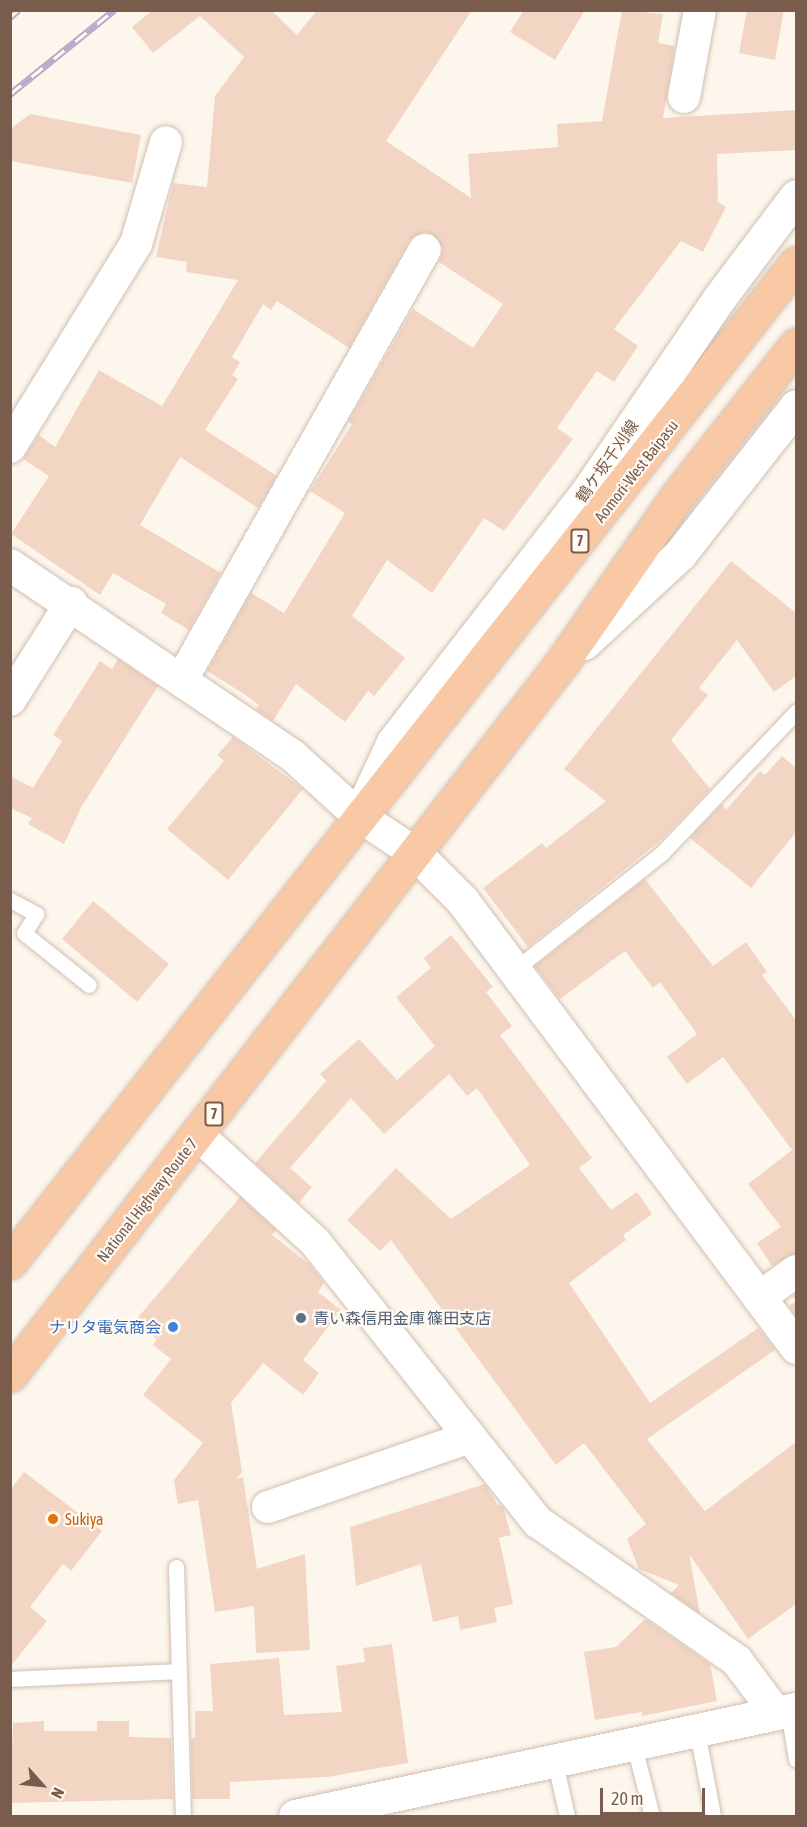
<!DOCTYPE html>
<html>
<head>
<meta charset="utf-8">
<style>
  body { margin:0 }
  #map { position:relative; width:807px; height:1827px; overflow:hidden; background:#fdf6ec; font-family:"Asap Condensed","Noto Sans JP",sans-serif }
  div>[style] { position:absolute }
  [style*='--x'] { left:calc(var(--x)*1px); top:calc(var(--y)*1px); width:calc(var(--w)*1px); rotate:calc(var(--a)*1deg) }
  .building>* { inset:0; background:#f3d5c3 }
  .roads { filter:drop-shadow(0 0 2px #d1beb0) drop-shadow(0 0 2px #d1beb0) }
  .service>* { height:15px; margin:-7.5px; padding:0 7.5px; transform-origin:7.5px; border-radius:7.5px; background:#fff }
  .minor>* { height:32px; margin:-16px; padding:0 16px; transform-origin:16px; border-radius:16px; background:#fff }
  .tertiary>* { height:33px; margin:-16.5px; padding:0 16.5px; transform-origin:16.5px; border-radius:16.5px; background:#fff }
  .secondary>* { height:33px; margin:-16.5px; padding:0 16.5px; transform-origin:16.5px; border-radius:16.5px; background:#fff }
  .trunk>* { height:33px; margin:-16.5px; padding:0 16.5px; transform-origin:16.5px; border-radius:16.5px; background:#f9c8a4 }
  .rail>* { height:7px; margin-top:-3.5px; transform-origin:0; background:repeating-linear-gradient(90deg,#fffaf3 0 14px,#b9a8c9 0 28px); box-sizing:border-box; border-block:2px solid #b9a8c9 }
  .dots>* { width:16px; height:16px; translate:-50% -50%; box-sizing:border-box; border:3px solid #fffaf3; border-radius:50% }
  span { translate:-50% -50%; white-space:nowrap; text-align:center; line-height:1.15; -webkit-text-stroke:4.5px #fffaf3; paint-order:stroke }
  .shield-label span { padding:2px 4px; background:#fffaf3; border:2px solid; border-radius:4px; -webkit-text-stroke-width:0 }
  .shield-label { font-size:15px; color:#7a5c4d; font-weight:700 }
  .street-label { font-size:16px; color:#7a5c4d }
  .service-label { font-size:16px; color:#4e5e75 }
  .left { translate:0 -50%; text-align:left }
  .shop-label { font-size:16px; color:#366cbe }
  .right { translate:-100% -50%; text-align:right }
  .food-label { font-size:16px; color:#c56008 }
  .frame { position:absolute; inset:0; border:12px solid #7a5c4d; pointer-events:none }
  .north { position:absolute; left:12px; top:1755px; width:60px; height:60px; -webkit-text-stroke:4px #fffaf3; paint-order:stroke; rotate:117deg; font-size:16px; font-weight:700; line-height:24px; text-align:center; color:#7a5c4d }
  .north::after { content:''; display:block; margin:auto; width:21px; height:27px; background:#7a5c4d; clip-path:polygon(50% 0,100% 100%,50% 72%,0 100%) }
  .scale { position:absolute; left:600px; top:1788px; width:105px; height:27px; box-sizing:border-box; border:3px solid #7a5c4d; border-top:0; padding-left:8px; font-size:18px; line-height:21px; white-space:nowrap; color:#7a5c4d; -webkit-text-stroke:4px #fffaf3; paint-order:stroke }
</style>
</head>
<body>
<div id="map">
  <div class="building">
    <div style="clip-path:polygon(153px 10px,271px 10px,297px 35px,317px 10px,472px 10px,386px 141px,471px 198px,468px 154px,558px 147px,557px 124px,602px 121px,622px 10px,663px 14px,658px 43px,675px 46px,663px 118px,796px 110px,796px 150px,717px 154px,718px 202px,726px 207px,703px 252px,681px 241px,614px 329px,638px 346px,614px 382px,597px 371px,557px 428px,573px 439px,504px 531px,484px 518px,432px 593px,387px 560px,352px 616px,405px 658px,374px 696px,368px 691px,345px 722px,296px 684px,273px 721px,256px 709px,259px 705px,244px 694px,207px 671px,251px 593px,284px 613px,345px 513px,310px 491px,352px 424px,348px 422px,413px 309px,473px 348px,503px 304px,439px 262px,443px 249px,434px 235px,424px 232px,409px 241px,349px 348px,277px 301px,271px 310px,263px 304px,232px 357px,240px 362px,232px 375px,238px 379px,205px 430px,277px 476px,258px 508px,180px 457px,140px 525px,221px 573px,189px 630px,161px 613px,166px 604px,113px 573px,100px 595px,11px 534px,49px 476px,23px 459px,39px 435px,55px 447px,99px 370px,162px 406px,238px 280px,186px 272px,187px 262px,156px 257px,173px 183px,207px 187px,215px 96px,244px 57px,200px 16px,153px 53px,132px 27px)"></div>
    <div style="clip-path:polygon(524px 10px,585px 10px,555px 60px,510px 32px)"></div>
    <div style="clip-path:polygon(747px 10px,784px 10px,775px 60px,739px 53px)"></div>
    <div style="clip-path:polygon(30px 114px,141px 135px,132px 183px,10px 161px,10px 129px)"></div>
    <div style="clip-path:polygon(731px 561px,796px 613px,796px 676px,774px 692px,737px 640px,699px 688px,708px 695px,671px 740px,710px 789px,661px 840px,528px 947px,483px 888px,542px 843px,546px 848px,606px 801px,564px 769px)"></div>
    <div style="clip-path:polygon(118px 659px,158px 686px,82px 806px,64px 844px,28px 824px,32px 818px,10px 808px,10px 776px,33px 788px,62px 741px,53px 735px,100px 661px,112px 669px)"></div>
    <div style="clip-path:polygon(233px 737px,303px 789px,228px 880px,167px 829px,224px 761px,217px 755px)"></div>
    <div style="clip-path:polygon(782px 756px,796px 768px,796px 832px,751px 888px,690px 838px,722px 804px,726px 810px,760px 771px,765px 775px)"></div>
    <div style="clip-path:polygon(645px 879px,713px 966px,746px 942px,767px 972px,762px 975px,796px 1020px,796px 1253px,772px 1266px,757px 1243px,781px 1227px,748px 1184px,792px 1150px,723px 1057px,687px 1084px,667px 1057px,697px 1034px,660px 982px,653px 988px,625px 951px,560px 999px,535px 966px)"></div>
    <div style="clip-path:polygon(93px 901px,169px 964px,137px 1002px,62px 939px)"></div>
    <div style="clip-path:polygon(451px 935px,493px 987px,486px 992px,512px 1026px,500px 1035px,592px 1158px,579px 1168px,611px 1210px,637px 1192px,652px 1214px,623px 1235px,626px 1240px,569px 1283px,650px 1403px,758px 1328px,775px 1350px,647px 1439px,705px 1511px,796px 1442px,796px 1604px,748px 1639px,689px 1554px,700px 1614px,671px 1593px,679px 1585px,639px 1569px,627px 1539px,646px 1524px,584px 1443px,556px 1465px,391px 1240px,380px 1251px,347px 1220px,396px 1168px,451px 1219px,530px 1165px,477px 1088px,467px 1096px,449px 1074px,384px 1134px,351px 1098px,290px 1168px,312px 1187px,299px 1203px,255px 1163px,326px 1081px,320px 1074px,359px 1039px,397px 1080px,435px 1046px,396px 997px,431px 968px,424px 958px)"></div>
    <div style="clip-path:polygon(240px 1197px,276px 1230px,272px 1235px,309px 1264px,324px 1283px,318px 1292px,341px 1310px,303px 1360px,319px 1373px,303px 1395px,263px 1363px,231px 1403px,242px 1472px,236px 1479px,243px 1477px,257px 1569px,305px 1554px,310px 1650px,256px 1653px,254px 1606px,215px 1612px,198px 1500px,178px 1504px,174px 1480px,203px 1443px,143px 1395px,171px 1359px,153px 1345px,157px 1339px,135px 1321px)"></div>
    <div style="clip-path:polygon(796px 1293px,796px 1316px,789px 1306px,796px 1301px,793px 1296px)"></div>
    <div style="clip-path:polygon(24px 1472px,102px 1531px,71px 1571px,63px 1564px,30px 1607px,47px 1621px,10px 1667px,10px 1490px)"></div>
    <div style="clip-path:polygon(485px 1484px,497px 1504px,503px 1507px,511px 1535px,499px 1538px,513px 1604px,494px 1608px,497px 1622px,460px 1630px,458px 1616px,433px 1622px,421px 1564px,356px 1586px,350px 1527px)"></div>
    <div style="clip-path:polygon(645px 1619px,710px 1664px,717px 1701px,642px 1716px,642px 1712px,595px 1720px,584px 1652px,616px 1647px)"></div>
    <div style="clip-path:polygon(392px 1644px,408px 1763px,327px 1777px,230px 1782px,230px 1799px,192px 1799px,191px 1738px,195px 1738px,195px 1711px,213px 1711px,210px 1664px,279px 1658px,284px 1715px,342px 1712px,336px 1666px,365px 1662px,363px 1648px)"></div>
    <div style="clip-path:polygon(44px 1721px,44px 1731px,97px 1731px,97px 1721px,129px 1721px,129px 1737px,171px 1738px,173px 1799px,10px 1803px,13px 1723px)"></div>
  </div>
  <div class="roads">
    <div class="service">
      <div style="--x:10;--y:900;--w:30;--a:28"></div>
      <div style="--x:36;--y:914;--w:22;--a:122"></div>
      <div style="--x:24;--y:933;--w:83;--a:38.7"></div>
      <div style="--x:514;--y:970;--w:189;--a:-38.3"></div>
      <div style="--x:662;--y:853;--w:195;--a:-46.5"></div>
      <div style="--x:176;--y:1567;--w:249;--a:88.4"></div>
      <div style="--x:10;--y:1679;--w:169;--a:-2.7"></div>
      <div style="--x:788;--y:1711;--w:49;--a:80.5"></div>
      <div style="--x:697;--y:1731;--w:86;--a:79.3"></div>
      <div style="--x:634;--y:1746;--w:72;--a:75.6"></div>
      <div style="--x:555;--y:1763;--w:54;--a:77.2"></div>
    </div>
    <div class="minor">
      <div style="--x:684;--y:97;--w:88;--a:-79.6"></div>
      <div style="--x:10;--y:447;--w:239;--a:-58.2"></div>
      <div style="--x:136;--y:244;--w:106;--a:-73.6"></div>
      <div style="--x:10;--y:565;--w:341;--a:34"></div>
      <div style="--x:293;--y:756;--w:89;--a:42.3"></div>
      <div style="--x:359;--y:816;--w:67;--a:33.5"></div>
      <div style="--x:182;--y:679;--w:493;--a:-60.5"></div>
      <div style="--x:10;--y:700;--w:115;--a:-57.8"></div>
      <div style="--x:198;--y:1135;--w:159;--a:42.4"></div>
      <div style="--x:315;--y:1242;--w:358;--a:51.5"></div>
      <div style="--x:538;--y:1522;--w:243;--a:34.9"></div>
      <div style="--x:737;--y:1661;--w:65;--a:53.1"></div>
      <div style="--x:759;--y:1298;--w:46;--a:-36.1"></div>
      <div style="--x:268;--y:1507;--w:214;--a:-19.1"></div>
    </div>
    <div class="tertiary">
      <div style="--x:415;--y:853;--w:66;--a:45"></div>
      <div style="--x:462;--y:900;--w:558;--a:53.23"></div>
      <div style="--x:295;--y:1816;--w:512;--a:-12.06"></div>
    </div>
    <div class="secondary">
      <div style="--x:584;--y:643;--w:131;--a:-42.8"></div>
      <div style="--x:680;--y:554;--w:188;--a:-51.9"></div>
      <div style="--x:366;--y:800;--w:64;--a:-65"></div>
      <div style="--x:393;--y:742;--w:320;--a:-52.2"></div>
      <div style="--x:589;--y:489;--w:232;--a:-55.7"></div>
      <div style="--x:720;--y:297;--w:126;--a:-53"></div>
    </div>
    <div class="trunk">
      <div style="--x:10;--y:1262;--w:1271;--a:-51.8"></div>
      <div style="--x:10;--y:1375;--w:900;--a:-52.23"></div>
      <div style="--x:561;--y:664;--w:206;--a:-55.3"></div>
      <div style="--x:678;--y:495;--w:191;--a:-51.8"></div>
    </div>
  </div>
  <div class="rail">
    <div style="--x:10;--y:17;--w:11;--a:-41"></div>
    <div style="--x:10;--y:94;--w:134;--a:-38.9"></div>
  </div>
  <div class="dots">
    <div style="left:301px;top:1318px;background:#5c6f8a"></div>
    <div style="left:173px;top:1327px;background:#3f7fe0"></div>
    <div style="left:53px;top:1519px;background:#e8710a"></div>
  </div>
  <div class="shield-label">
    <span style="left:580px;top:541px">7</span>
    <span style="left:214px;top:1114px">7</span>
  </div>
  <div class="street-label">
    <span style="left:607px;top:461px;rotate:-55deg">鶴ケ坂千刈線</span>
    <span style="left:636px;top:471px;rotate:-52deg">Aomori-West Baipasu</span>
    <span style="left:147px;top:1200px;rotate:-52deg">National Highway Route 7</span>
  </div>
  <div class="service-label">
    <span class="left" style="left:313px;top:1318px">青い森信用金庫 篠田支店</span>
  </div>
  <div class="shop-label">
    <span class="right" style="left:161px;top:1327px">ナリタ電気商会</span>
  </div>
  <div class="food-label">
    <span class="left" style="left:65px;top:1519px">Sukiya</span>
  </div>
  <div class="frame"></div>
  <div class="north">N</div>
  <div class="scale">20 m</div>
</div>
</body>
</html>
